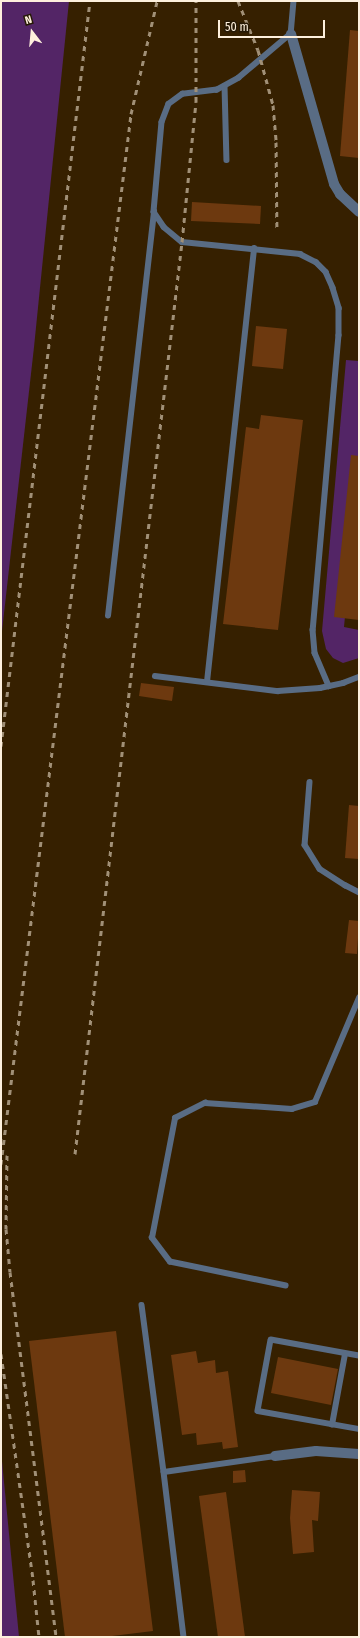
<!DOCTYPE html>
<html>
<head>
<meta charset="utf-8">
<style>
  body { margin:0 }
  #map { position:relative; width:360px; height:1638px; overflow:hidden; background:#362000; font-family:"Fira Sans Condensed",sans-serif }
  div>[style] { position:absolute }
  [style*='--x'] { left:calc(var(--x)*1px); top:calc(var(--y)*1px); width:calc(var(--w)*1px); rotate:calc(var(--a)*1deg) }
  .green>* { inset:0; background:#532566 }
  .building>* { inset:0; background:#6d390f }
  .service>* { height:5.5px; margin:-2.75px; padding:0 2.75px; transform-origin:2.75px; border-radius:2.75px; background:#596c84 }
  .minor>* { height:10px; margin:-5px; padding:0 5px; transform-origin:5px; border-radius:5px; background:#596c84 }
  .rail>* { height:3px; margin-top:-1.5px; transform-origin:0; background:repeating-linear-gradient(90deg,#a19077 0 5px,transparent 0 10px) }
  span { translate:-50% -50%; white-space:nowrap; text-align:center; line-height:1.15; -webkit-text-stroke:3px #261905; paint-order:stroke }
  .frame { position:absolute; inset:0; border:2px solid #fef0dd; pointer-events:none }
  .north { position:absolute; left:12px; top:12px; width:40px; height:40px; -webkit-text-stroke:3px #261905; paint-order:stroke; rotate:344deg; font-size:11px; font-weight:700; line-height:16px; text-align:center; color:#fef0dd }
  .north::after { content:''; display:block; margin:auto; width:14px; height:18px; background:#fef0dd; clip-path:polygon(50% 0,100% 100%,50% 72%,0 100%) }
  .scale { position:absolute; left:218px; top:20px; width:107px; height:18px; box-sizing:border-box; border:2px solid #fef0dd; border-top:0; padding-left:5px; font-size:12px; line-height:14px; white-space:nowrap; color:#fef0dd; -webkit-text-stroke:3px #261905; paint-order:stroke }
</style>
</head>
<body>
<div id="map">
  <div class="green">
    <div style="clip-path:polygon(1px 1px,69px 1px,34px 347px,1px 640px)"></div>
    <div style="clip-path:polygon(346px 360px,359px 361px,359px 467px,344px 627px,359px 630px,359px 658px,343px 663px,333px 658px,326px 649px,322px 631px)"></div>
    <div style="clip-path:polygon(1px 1451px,19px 1637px,1px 1637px)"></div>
  </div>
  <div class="building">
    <div style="clip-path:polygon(350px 30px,359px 31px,359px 158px,340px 156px)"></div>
    <div style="clip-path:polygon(192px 202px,261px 206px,260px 224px,191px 221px)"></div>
    <div style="clip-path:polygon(256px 326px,287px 329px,283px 369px,252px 366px)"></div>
    <div style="clip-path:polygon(261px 415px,303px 420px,278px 630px,223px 624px,246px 427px,259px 429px)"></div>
    <div style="clip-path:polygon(351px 455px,359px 456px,359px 620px,334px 617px)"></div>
    <div style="clip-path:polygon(141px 683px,174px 687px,172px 701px,139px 696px)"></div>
    <div style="clip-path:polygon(349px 805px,359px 806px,359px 859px,345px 858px)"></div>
    <div style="clip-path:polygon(349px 920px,359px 921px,357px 954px,345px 953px)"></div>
    <div style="clip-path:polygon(116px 1331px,153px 1631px,104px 1637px,65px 1637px,29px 1341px)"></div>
    <div style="clip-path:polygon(196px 1351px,198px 1363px,215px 1360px,216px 1373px,228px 1371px,238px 1447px,223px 1449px,222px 1442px,197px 1445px,196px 1433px,182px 1435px,171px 1355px)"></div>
    <div style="clip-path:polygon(278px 1357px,338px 1369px,331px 1405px,271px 1393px)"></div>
    <div style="clip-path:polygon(245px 1470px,246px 1482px,233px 1483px,233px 1471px)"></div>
    <div style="clip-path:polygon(292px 1490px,320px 1492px,318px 1521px,312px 1520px,314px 1552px,293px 1554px,290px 1518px)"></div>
    <div style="clip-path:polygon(226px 1492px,245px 1637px,218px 1637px,199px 1496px)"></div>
  </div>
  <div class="service">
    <div style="--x:294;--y:1;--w:33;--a:95"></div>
    <div style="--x:291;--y:34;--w:68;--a:139.8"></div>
    <div style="--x:239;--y:78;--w:25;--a:151"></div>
    <div style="--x:217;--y:90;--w:34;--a:173"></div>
    <div style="--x:183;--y:94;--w:17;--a:144"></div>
    <div style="--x:169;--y:104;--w:19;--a:111"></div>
    <div style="--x:162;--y:122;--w:90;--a:95.1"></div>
    <div style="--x:154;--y:212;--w:18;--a:56"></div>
    <div style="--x:164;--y:227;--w:23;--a:40"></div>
    <div style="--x:182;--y:242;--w:119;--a:5.8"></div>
    <div style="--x:300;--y:254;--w:18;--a:27"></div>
    <div style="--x:316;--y:262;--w:14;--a:45"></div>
    <div style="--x:326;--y:272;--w:17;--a:66"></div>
    <div style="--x:333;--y:288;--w:21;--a:73"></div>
    <div style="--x:339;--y:308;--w:27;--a:90"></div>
    <div style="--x:339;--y:335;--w:296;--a:95"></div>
    <div style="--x:313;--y:630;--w:23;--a:85"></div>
    <div style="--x:315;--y:653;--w:36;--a:67"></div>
    <div style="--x:225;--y:86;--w:74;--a:88.5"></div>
    <div style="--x:108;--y:616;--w:407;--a:-83.5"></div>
    <div style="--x:155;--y:676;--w:124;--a:7"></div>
    <div style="--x:278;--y:691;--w:42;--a:-4.1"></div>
    <div style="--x:320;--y:688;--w:24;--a:-12"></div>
    <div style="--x:343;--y:683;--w:17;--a:-21"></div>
    <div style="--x:207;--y:682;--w:436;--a:-83.8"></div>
    <div style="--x:310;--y:782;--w:63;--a:94.5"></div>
    <div style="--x:305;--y:845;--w:28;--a:58"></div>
    <div style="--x:320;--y:869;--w:30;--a:33"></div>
    <div style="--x:345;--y:885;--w:16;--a:27"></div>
    <div style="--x:286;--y:1286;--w:118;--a:-168.3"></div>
    <div style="--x:170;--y:1262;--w:30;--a:-127"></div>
    <div style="--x:152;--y:1238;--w:122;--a:-79.1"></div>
    <div style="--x:175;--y:1118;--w:34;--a:-27"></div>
    <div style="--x:205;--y:1103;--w:87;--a:3.9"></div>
    <div style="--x:292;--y:1109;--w:24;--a:-17"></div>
    <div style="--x:315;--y:1102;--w:113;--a:-67.1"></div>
    <div style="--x:142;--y:1305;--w:168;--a:82.5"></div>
    <div style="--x:164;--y:1472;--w:166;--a:83.1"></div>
    <div style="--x:359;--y:1356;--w:89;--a:-169.7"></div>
    <div style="--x:271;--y:1340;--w:72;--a:100.4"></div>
    <div style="--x:258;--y:1411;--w:103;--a:10.1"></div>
    <div style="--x:332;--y:1425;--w:72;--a:-79.6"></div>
    <div style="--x:164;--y:1472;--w:112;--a:-8.2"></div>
  </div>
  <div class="minor">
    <div style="--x:291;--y:34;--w:156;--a:74"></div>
    <div style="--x:334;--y:184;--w:12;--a:59"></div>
    <div style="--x:340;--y:194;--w:26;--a:43"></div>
    <div style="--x:275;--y:1456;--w:41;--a:-7"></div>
    <div style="--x:316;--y:1451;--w:43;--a:4"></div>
  </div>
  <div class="rail">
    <div style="--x:238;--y:1;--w:53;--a:67.8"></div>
    <div style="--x:258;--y:50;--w:57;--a:74.7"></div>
    <div style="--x:273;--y:105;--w:37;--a:85"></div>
    <div style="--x:276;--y:142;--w:89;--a:89.4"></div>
    <div style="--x:1;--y:746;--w:750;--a:-83.19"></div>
    <div style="--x:75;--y:1154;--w:918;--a:-83.31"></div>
    <div style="--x:182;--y:242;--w:141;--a:-84.3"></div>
    <div style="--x:196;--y:102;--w:101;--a:-90"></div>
    <div style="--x:7;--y:1155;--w:74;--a:90.8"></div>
    <div style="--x:6;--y:1229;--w:43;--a:84.7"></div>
    <div style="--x:10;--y:1272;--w:368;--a:82.8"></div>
    <div style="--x:1;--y:1164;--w:1058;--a:-82.94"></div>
    <div style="--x:131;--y:114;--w:116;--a:-77"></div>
    <div style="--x:1;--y:1354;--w:228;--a:81.9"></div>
    <div style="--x:33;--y:1580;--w:57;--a:84"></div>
  </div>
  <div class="frame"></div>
  <div class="north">N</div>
  <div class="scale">50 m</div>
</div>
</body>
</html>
